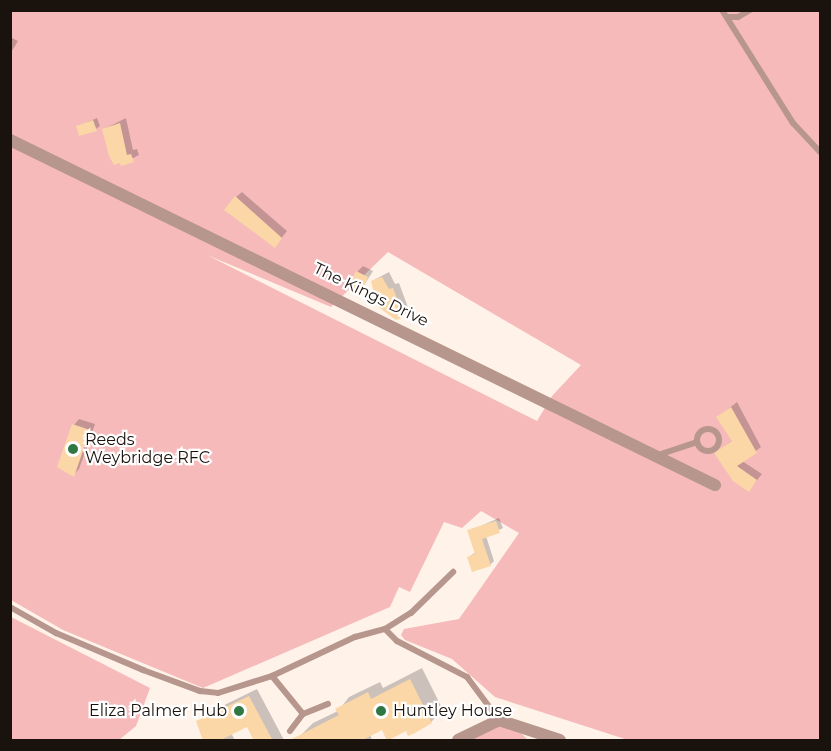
<!DOCTYPE html>
<html>
<head>
<meta charset="utf-8">
<style>
  body { margin:0 }
  #map { position:relative; width:831px; height:751px; overflow:hidden; background:#fff2e9; font-family:Montserrat,sans-serif }
  div>[style] { position:absolute }
  [style*='--x'] { left:calc(var(--x)*1px); top:calc(var(--y)*1px); width:calc(var(--w)*1px); rotate:calc(var(--a)*1deg) }
  .green>* { inset:0; background:#f6babb }
  .shadow>* { inset:0; background:#0003 }
  .building>* { inset:0; background:#fbd7a7 }
  .service>* { height:6px; margin:-3px; padding:0 3px; transform-origin:3px; border-radius:3px; background:#b6968d }
  .service>.ring { margin:-3px; padding:0; box-sizing:content-box; background:none; border:6px solid #b6968d; border-radius:50% }
  .minor>* { height:12px; margin:-6px; padding:0 6px; transform-origin:6px; border-radius:6px; background:#b6968d }
  .dots>* { width:16px; height:16px; translate:-50% -50%; box-sizing:border-box; border:3px solid #fff; border-radius:50% }
  span { translate:-50% -50%; white-space:nowrap; text-align:center; line-height:1.15; -webkit-text-stroke:4.5px #fff; paint-order:stroke }
  .street-label { font-size:16px; color:#1a120d }
  .poi-label { font-size:16px; color:#1a120d }
  .left { translate:0 -50%; text-align:left }
  .right { translate:-100% -50%; text-align:right }
  .frame { position:absolute; inset:0; border:12px solid #1a120d; pointer-events:none }
</style>
</head>
<body>
<div id="map">
  <div class="green">
    <div style="clip-path:polygon(evenodd,11px 11px,820px 11px,820px 740px,628px 740px,495px 697px,452px 659px,405px 640px,401px 635px,404px 629px,459px 619px,519px 533px,481px 511px,462px 528px,444px 522px,410px 592px,399px 587px,390px 607px,203px 688px,63px 630px,11px 600px,11px 11px,388px 252px,581px 365px,552px 396px,537px 421px,207px 255px,331px 307px,388px 252px)"></div>
    <div style="clip-path:polygon(11px 617px,150px 688px,136px 726px,119px 740px,11px 740px)"></div>
    <div style="clip-path:polygon(500px 725px,521px 733px,528px 740px,469px 740px)"></div>
  </div>
  <div class="shadow">
    <div style="clip-path:polygon(10px 37px,18px 41px,10px 54px)"></div>
    <div style="clip-path:polygon(97px 118px,100px 126px,96px 129px,78px 126px)"></div>
    <div style="clip-path:polygon(126px 118px,133px 150px,137px 149px,139px 155px,122px 164px,104px 129px)"></div>
    <div style="clip-path:polygon(242px 192px,287px 231px,280px 240px,236px 197px)"></div>
    <div style="clip-path:polygon(363px 266px,373px 271px,361px 290px,357px 272px)"></div>
    <div style="clip-path:polygon(389px 272px,395px 284px,399px 283px,409px 310px,403px 316px,372px 281px)"></div>
    <div style="clip-path:polygon(737px 402px,761px 447px,742px 461px,762px 474px,749px 490px,716px 453px,733px 440px,718px 417px)"></div>
    <div style="clip-path:polygon(79px 419px,95px 424px,79px 469px,73px 475px,74px 425px)"></div>
    <div style="clip-path:polygon(499px 518px,503px 528px,486px 536px,494px 561px,490px 565px,469px 557px,476px 552px,469px 531px)"></div>
    <div style="clip-path:polygon(422px 668px,443px 710px,431px 722px,407px 730px,383px 728px,370px 734px,372px 740px,304px 740px,301px 735px,313px 723px,338px 711px,349px 697px,380px 682px,383px 688px)"></div>
    <div style="clip-path:polygon(257px 689px,284px 740px,255px 740px,248px 725px,231px 733px,235px 740px,206px 740px,198px 722px,206px 714px)"></div>
  </div>
  <div class="building">
    <div style="clip-path:polygon(93px 120px,97px 131px,79px 136px,76px 126px)"></div>
    <div style="clip-path:polygon(120px 123px,127px 155px,131px 154px,134px 162px,121px 166px,120px 163px,114px 165px,109px 156px,102px 129px)"></div>
    <div style="clip-path:polygon(235px 196px,282px 238px,275px 248px,224px 210px)"></div>
    <div style="clip-path:polygon(356px 271px,368px 277px,361px 292px,349px 286px)"></div>
    <div style="clip-path:polygon(382px 277px,389px 289px,393px 288px,404px 317px,396px 320px,377px 306px,371px 281px)"></div>
    <div style="clip-path:polygon(731px 407px,757px 453px,737px 466px,757px 480px,749px 492px,733px 481px,714px 453px,732px 441px,716px 417px)"></div>
    <div style="clip-path:polygon(72px 424px,90px 430px,74px 477px,57px 467px)"></div>
    <div style="clip-path:polygon(496px 521px,500px 533px,482px 539px,491px 566px,472px 572px,467px 557px,475px 554px,467px 530px)"></div>
    <div style="clip-path:polygon(410px 679px,432px 723px,415px 733px,408px 736px,406px 731px,387px 741px,382px 730px,361px 741px,288px 741px,339px 715px,335px 709px,368px 692px,371px 699px)"></div>
    <div style="clip-path:polygon(249px 696px,273px 741px,254px 741px,247px 727px,219px 741px,203px 741px,196px 721px)"></div>
  </div>
  <div class="service">
    <div style="--x:722;--y:10;--w:133;--a:57.9"></div>
    <div style="--x:793;--y:123;--w:40;--a:47"></div>
    <div style="--x:727;--y:17;--w:11;--a:0"></div>
    <div style="--x:738;--y:17;--w:14;--a:-30"></div>
    <div class="ring" style="left:697px;top:429px;width:16px;height:16px"></div>
    <div style="--x:658;--y:455;--w:41;--a:-18.4"></div>
    <div style="--x:10;--y:607;--w:53;--a:29.5"></div>
    <div style="--x:56;--y:633;--w:95;--a:23"></div>
    <div style="--x:143;--y:670;--w:61;--a:20.2"></div>
    <div style="--x:200;--y:691;--w:18;--a:6"></div>
    <div style="--x:218;--y:693;--w:57;--a:-17.5"></div>
    <div style="--x:272;--y:676;--w:92;--a:-25.2"></div>
    <div style="--x:355;--y:637;--w:31;--a:-15"></div>
    <div style="--x:385;--y:629;--w:31;--a:-32"></div>
    <div style="--x:411;--y:613;--w:59;--a:-44.3"></div>
    <div style="--x:385;--y:629;--w:17;--a:45"></div>
    <div style="--x:397;--y:641;--w:79;--a:27.2"></div>
    <div style="--x:467;--y:677;--w:54;--a:53.3"></div>
    <div style="--x:272;--y:676;--w:49;--a:50.8"></div>
    <div style="--x:290;--y:731;--w:21;--a:-53"></div>
    <div style="--x:303;--y:714;--w:27;--a:-22"></div>
  </div>
  <div class="minor">
    <div style="--x:10;--y:140;--w:785;--a:26.08"></div>
    <div style="--x:458;--y:740;--w:46;--a:-26"></div>
    <div style="--x:499;--y:720;--w:64;--a:18.2"></div>
  </div>
  <div class="dots">
    <div style="left:73px;top:449px;background:#2f7743"></div>
    <div style="left:239px;top:711px;background:#2f7743"></div>
    <div style="left:381px;top:711px;background:#2f7743"></div>
  </div>
  <div class="street-label">
    <span style="left:371px;top:295px;rotate:26deg">The Kings Drive</span>
  </div>
  <div class="poi-label">
    <span class="left" style="left:85px;top:449px">Reeds<br>Weybridge RFC</span>
    <span class="right" style="left:227px;top:711px">Eliza Palmer Hub</span>
    <span class="left" style="left:393px;top:711px">Huntley House</span>
  </div>
  <div class="frame"></div>
</div>
</body>
</html>
